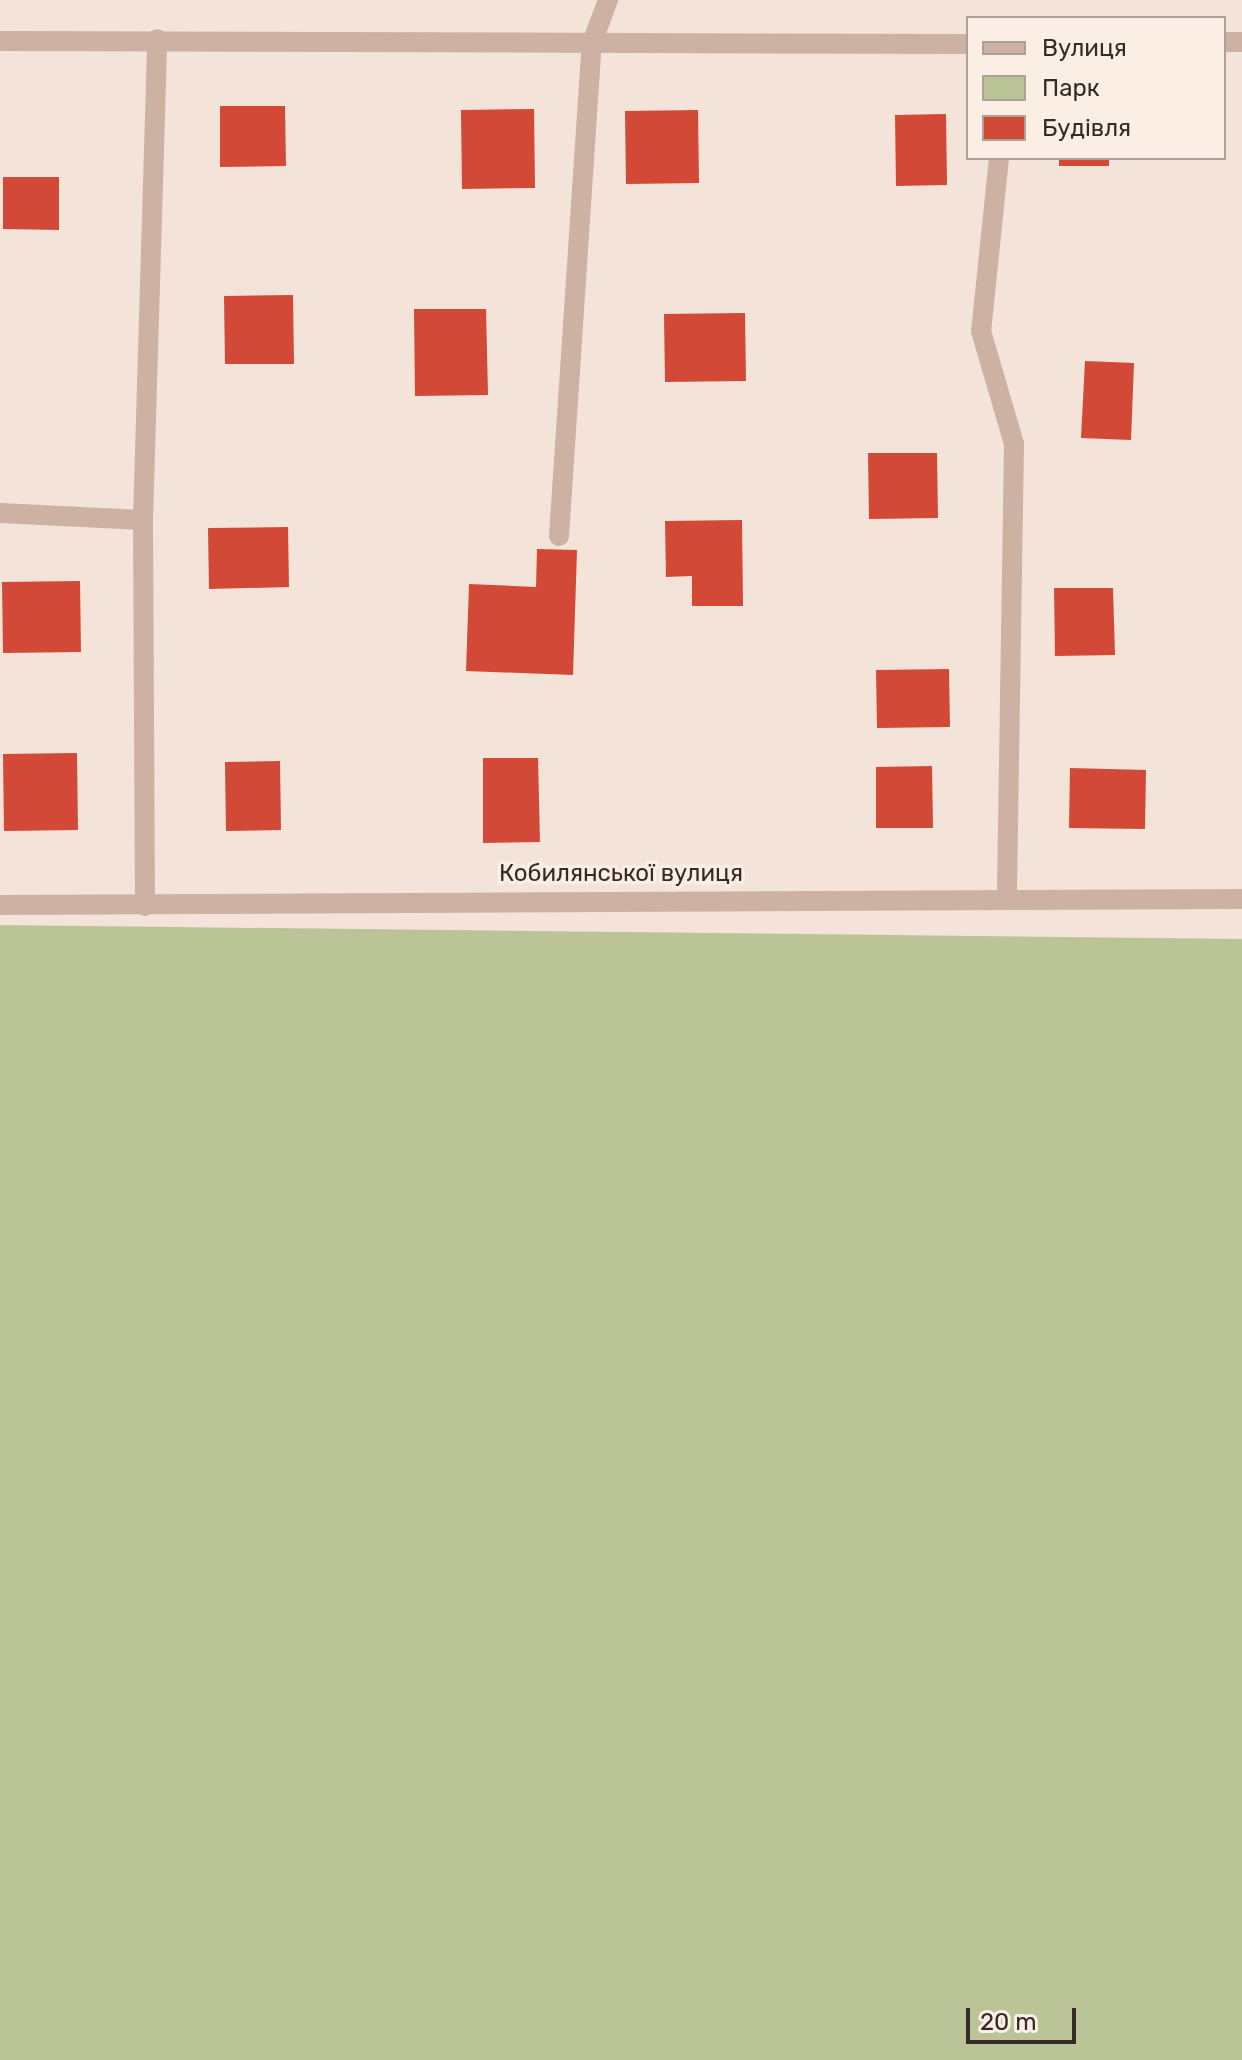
<!DOCTYPE html>
<html>
<head>
<meta charset="utf-8">
<style>
  body { margin:0 }
  #map { position:relative; width:1242px; height:2060px; overflow:hidden; background:#f4e3d8; font-family:Rubik,sans-serif }
  div>[style] { position:absolute }
  [style*='--x'] { left:calc(var(--x)*1px); top:calc(var(--y)*1px); width:calc(var(--w)*1px); rotate:calc(var(--a)*1deg) }
  .green>* { inset:0; background:#bbc497 }
  .building>* { inset:0; background:#d34937 }
  .street>* { height:20px; margin:-10px; padding:0 10px; transform-origin:10px; border-radius:10px; background:#cdb1a3 }
  span { translate:-50% -50%; white-space:nowrap; text-align:center; line-height:1.15; -webkit-text-stroke:7px #fbeee5; paint-order:stroke }
  .street-label { font-size:24px; color:#372926 }
  .legend { position:absolute; left:966px; top:16px; width:260px; height:144px; box-sizing:border-box; background:#fbeee5; border:2px solid #ad9f99; margin:0; padding:10px 14px; list-style:none; font-size:24px; color:#372926 }
  .legend li { display:flex; align-items:center; gap:16px; height:40px }
  .legend b { width:40px; border:2px solid #ad9f99 }
  .scale { position:absolute; left:966px; top:2008px; width:110px; height:36px; box-sizing:border-box; border:4px solid #372926; border-top:0; padding-left:10px; font-size:24px; line-height:28px; white-space:nowrap; color:#372926; -webkit-text-stroke:6px #fbeee5; paint-order:stroke }
</style>
</head>
<body>
<div id="map">
  <div class="green">
    <div style="clip-path:polygon(0 925px,1242px 939px,1242px 2060px,0 2060px)"></div>
  </div>
  <div class="building">
    <div style="clip-path:polygon(220px 106px,285px 106px,286px 166px,220px 167px)"></div>
    <div style="clip-path:polygon(534px 109px,535px 188px,462px 189px,461px 110px)"></div>
    <div style="clip-path:polygon(698px 110px,699px 183px,626px 184px,625px 111px)"></div>
    <div style="clip-path:polygon(946px 114px,947px 185px,896px 186px,895px 115px)"></div>
    <div style="clip-path:polygon(1059px 158px,1109px 158px,1109px 166px,1059px 166px)"></div>
    <div style="clip-path:polygon(3px 177px,59px 177px,59px 230px,3px 229px)"></div>
    <div style="clip-path:polygon(293px 295px,294px 364px,225px 364px,224px 296px)"></div>
    <div style="clip-path:polygon(414px 309px,486px 309px,488px 395px,415px 396px)"></div>
    <div style="clip-path:polygon(745px 313px,746px 381px,665px 382px,664px 314px)"></div>
    <div style="clip-path:polygon(1085px 361px,1134px 363px,1131px 440px,1081px 438px)"></div>
    <div style="clip-path:polygon(868px 453px,937px 453px,938px 518px,869px 519px)"></div>
    <div style="clip-path:polygon(742px 520px,743px 606px,692px 606px,692px 576px,666px 577px,665px 521px)"></div>
    <div style="clip-path:polygon(288px 527px,289px 587px,209px 589px,208px 528px)"></div>
    <div style="clip-path:polygon(537px 549px,577px 550px,573px 675px,466px 671px,469px 584px,536px 587px)"></div>
    <div style="clip-path:polygon(80px 581px,81px 652px,3px 653px,2px 582px)"></div>
    <div style="clip-path:polygon(1054px 588px,1113px 588px,1115px 655px,1055px 656px)"></div>
    <div style="clip-path:polygon(949px 669px,950px 727px,877px 728px,876px 670px)"></div>
    <div style="clip-path:polygon(77px 753px,78px 830px,4px 831px,3px 754px)"></div>
    <div style="clip-path:polygon(483px 758px,538px 758px,540px 842px,483px 843px)"></div>
    <div style="clip-path:polygon(280px 761px,281px 830px,226px 831px,225px 762px)"></div>
    <div style="clip-path:polygon(932px 766px,933px 828px,876px 828px,876px 767px)"></div>
    <div style="clip-path:polygon(1070px 768px,1146px 770px,1145px 829px,1069px 828px)"></div>
  </div>
  <div class="street">
    <div style="--x:0;--y:41;--w:968;--a:0.18"></div>
    <div style="--x:1224;--y:42;--w:18;--a:0"></div>
    <div style="--x:999;--y:158;--w:174;--a:95.9"></div>
    <div style="--x:981;--y:331;--w:118;--a:73.7"></div>
    <div style="--x:1014;--y:444;--w:456;--a:90.9"></div>
    <div style="--x:0;--y:513;--w:143;--a:2.8"></div>
    <div style="--x:559;--y:536;--w:494;--a:-86.2"></div>
    <div style="--x:592;--y:43;--w:46;--a:-69.6"></div>
    <div style="--x:0;--y:905;--w:1242;--a:-0.28"></div>
    <div style="--x:145;--y:906;--w:386;--a:-90.3"></div>
    <div style="--x:143;--y:520;--w:481;--a:-88.3"></div>
  </div>
  <div class="street-label">
    <span style="left:621px;top:874px">Кобилянської вулиця</span>
  </div>
  <ul class="legend">
  <li><b style="height:10px;background:#cdb1a3"></b>Вулиця</li>
  <li><b style="height:22px;background:#bbc497"></b>Парк</li>
  <li><b style="height:22px;background:#d34937"></b>Будівля</li>
  </ul>
  <div class="scale">20 m</div>
</div>
</body>
</html>
